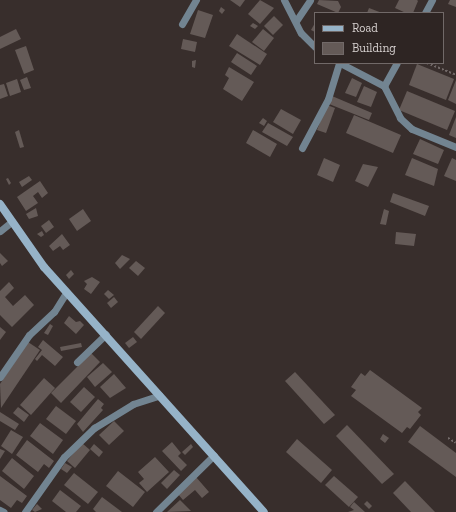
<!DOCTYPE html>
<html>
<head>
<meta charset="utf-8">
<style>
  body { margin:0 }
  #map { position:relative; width:456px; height:512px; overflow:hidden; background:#382e2c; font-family:"Zilla Slab",serif }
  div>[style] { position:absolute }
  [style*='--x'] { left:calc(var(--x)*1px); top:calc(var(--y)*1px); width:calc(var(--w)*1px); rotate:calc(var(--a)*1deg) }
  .building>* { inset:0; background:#645a57 }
  .path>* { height:1.5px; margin-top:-0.75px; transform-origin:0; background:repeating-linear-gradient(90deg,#736a69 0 2px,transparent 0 4px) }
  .street>* { height:7px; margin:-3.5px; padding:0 3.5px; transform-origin:3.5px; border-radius:3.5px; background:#728491 }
  .secondary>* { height:8px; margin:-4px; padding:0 4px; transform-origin:4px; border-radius:4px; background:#96b3c8 }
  span { translate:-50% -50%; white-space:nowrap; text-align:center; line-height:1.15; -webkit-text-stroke:3px #2e2523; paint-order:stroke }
  .legend { position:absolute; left:314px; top:12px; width:130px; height:52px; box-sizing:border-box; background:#2e2523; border:1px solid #716968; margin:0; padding:5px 7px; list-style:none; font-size:12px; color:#d6d0cf }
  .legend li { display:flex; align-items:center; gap:8px; height:20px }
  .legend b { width:20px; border:1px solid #716968 }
</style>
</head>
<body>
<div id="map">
  <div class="building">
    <div style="clip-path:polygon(230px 0,245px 0,240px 7px)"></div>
    <div style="clip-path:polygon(260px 0,274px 8px,260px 24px,248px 14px)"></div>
    <div style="clip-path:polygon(319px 0,338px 1px,341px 7px,338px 13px,317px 4px)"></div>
    <div style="clip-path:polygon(399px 0,417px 0,418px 1px,413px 13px,406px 13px,395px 8px)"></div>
    <div style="clip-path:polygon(450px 0,456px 0,456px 7px,448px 4px)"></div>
    <div style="clip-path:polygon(221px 7px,225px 10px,222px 14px,219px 11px)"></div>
    <div style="clip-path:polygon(369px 8px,382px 13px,367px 13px)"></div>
    <div style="clip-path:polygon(198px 10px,213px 15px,205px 38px,190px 34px)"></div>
    <div style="clip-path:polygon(274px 16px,283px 25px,273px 35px,264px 26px)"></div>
    <div style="clip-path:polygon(253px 23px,258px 26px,255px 29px,250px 26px)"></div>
    <div style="clip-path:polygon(315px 23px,315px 32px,311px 30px)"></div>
    <div style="clip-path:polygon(16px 29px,21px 39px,0 49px,0 37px)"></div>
    <div style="clip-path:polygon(263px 29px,274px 38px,264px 51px,252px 42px)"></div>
    <div style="clip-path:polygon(237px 34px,267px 54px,260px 65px,229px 46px)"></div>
    <div style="clip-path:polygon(183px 39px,197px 42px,195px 52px,181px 49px)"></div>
    <div style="clip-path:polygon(26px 46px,34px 70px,24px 74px,15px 50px)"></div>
    <div style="clip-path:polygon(237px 53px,257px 66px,251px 75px,231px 62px)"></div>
    <div style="clip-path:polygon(196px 60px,195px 68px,192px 67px,192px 61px)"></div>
    <div style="clip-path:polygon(417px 64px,454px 79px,446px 100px,409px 85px)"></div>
    <div style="clip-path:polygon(229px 67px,254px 82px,242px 101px,223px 89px,229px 78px,225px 75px)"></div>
    <div style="clip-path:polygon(27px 77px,31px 88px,24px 90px,20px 80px)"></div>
    <div style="clip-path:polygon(352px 78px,362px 83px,356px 97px,345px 93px)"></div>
    <div style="clip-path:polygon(17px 79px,21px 92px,10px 96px,6px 83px)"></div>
    <div style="clip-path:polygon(456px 80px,456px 104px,448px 100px)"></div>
    <div style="clip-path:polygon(4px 84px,8px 96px,0 99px,0 85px)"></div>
    <div style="clip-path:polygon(364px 86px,377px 92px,371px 107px,357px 102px)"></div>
    <div style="clip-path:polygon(407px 91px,455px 111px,447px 130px,399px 110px)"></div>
    <div style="clip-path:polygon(332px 96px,372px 113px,369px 120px,329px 104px)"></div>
    <div style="clip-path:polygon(327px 105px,335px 108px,326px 133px,317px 130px)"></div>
    <div style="clip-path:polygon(281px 109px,301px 120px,293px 134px,273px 122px)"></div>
    <div style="clip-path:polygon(354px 115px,401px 135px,393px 153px,346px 133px)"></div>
    <div style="clip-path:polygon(456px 117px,456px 138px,449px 135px)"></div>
    <div style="clip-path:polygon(263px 118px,267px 121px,264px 126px,259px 123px)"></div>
    <div style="clip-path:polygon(268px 123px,293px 137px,287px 146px,262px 132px)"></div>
    <div style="clip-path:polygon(19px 130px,24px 147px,20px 148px,15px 132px)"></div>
    <div style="clip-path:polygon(253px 130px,277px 144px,270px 157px,246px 143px)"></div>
    <div style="clip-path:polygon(420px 139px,444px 150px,438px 164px,413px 154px)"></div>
    <div style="clip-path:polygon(324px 158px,340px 165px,333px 182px,317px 175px)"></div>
    <div style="clip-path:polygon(412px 158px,438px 169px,434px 186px,405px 175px)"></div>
    <div style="clip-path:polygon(452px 158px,456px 160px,456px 181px,444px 176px)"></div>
    <div style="clip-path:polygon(363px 164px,378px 167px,368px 187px,355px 181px)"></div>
    <div style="clip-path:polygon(29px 176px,32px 180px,22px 187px,19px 182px)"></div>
    <div style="clip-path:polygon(8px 178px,11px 183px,9px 185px,6px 179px)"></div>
    <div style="clip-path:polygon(40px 181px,48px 193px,42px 198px,38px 192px,33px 196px,38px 203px,26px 211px,17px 197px)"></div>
    <div style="clip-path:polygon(393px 193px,429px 206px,425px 216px,390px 202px)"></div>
    <div style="clip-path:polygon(36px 208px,38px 216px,29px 219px,26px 214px)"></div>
    <div style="clip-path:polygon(83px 209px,91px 221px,77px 231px,69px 219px)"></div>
    <div style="clip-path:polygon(384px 209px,389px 211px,386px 225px,380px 224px)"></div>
    <div style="clip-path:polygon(49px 220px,54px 227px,46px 233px,41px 226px)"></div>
    <div style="clip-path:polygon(42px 231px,44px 235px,41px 237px,37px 234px)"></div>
    <div style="clip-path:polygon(396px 232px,416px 234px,414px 246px,395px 244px)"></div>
    <div style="clip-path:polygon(62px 234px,70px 245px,63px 250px,60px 246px,53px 251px,49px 246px)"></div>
    <div style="clip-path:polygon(0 253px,8px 261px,2px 266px,0 263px)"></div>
    <div style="clip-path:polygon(122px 255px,130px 259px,120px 269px,115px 263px)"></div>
    <div style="clip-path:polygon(136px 261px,145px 268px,138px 276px,129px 268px)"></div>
    <div style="clip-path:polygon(71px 270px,74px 274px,69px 279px,66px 275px)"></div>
    <div style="clip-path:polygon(92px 277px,100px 282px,91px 294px,84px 289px,87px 284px,84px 281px)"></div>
    <div style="clip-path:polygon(9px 282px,14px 288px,5px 297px,13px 306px,25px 295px,34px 305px,12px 327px,0 315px,0 291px)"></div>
    <div style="clip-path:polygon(108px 290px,114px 295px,109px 299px,104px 294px)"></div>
    <div style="clip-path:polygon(114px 297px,118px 302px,111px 308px,107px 303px)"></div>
    <div style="clip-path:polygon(158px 306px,165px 313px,141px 339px,134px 332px)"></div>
    <div style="clip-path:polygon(69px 316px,76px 322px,80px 321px,84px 325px,76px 334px,64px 323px)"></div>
    <div style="clip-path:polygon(50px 324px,53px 326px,48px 335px,44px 333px)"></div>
    <div style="clip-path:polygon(0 327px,6px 332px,0 340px)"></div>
    <div style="clip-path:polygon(133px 337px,137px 342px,129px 348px,125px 343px)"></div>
    <div style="clip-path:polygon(43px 340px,63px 357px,55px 366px,42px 355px,37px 361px,35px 359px,42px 350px,38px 347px)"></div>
    <div style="clip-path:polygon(28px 342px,40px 350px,1px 408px,0 384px)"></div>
    <div style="clip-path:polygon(81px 343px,82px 347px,61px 351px,60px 347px)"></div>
    <div style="clip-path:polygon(91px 353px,100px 362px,61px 403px,51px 393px)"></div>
    <div style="clip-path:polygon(103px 363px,112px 372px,95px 387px,87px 377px)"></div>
    <div style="clip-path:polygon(370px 370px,422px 408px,418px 412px,421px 415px,410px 429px,407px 427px,402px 433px,351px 396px,356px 390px,351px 387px,361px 373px,365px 376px)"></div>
    <div style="clip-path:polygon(295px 372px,335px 415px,324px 424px,285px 381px)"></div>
    <div style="clip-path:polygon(114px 374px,126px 388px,110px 398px,100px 387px)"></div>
    <div style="clip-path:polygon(44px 378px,55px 388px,31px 415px,20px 405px)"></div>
    <div style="clip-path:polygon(84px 387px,95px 397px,81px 412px,70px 402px)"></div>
    <div style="clip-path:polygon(98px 399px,104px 404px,101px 408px,103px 410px,83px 432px,77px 424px)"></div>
    <div style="clip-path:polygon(56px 406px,76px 421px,66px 434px,46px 419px)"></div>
    <div style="clip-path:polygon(18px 407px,29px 415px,24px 422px,13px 413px)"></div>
    <div style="clip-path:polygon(0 412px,19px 424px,15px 430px,0 421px)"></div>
    <div style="clip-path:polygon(114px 421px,124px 431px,109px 445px,99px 435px)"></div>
    <div style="clip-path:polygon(40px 423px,63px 440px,53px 454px,30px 436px)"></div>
    <div style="clip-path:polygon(347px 425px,394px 474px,382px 484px,336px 436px)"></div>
    <div style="clip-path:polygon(420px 426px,456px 453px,456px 477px,408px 442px)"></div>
    <div style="clip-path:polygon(11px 430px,23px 437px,12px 454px,1px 446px)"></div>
    <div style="clip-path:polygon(383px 434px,389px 438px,385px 443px,380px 439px)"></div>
    <div style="clip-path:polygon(297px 439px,332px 470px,321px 483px,286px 452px)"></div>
    <div style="clip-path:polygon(27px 440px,54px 461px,49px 468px,44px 464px,38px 472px,16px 455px)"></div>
    <div style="clip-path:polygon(172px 442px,181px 453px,178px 456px,187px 465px,181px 471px,162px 451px)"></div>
    <div style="clip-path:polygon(82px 443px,90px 450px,75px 468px,67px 461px)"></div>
    <div style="clip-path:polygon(94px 444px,103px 452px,99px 457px,90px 449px)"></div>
    <div style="clip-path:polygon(191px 444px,193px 447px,185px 455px,182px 452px)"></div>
    <div style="clip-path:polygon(0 449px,5px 451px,0 459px)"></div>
    <div style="clip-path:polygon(155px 457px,169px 472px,147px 492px,139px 483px,144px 479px,138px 472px)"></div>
    <div style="clip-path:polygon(12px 458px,34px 476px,24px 489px,2px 471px)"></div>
    <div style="clip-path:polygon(65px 463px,72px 467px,67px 473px,61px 469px)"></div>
    <div style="clip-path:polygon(174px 470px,180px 475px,167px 489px,161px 483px)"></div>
    <div style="clip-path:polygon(118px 471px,145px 492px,133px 507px,106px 486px)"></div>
    <div style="clip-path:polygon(74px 473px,98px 492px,88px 504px,64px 485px)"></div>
    <div style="clip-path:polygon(0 476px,27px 496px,22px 503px,17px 500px,11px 508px,0 500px)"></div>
    <div style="clip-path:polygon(334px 476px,358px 497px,349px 507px,325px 485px)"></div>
    <div style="clip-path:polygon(196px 477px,209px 492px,202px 498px,195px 490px,183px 500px,177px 493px)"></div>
    <div style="clip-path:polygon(405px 481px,435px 512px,411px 512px,393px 493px)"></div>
    <div style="clip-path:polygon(60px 490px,81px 506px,76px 512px,66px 512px,52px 501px)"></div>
    <div style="clip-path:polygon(102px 497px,122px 512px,96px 512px,93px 509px)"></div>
    <div style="clip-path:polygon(180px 500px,191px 511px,167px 512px)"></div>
    <div style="clip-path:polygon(367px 501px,372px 506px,369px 509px,364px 504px)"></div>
    <div style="clip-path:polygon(354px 502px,365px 512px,348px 512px,354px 510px,350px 507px)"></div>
    <div style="clip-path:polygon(37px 504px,42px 509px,35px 512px,32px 510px)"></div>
  </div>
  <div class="path">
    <div style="--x:427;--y:63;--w:31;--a:22"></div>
    <div style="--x:448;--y:438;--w:9;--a:32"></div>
  </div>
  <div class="street">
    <div style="--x:284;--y:0;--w:37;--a:63"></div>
    <div style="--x:301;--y:33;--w:20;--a:45"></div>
    <div style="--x:425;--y:13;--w:15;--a:-62"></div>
    <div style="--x:296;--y:21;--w:25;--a:-56"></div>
    <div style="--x:182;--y:24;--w:28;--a:-60"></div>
    <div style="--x:340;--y:63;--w:50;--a:27.6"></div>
    <div style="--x:384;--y:86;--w:36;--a:63"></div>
    <div style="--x:400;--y:118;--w:16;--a:43"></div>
    <div style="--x:412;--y:129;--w:48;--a:22.2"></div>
    <div style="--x:384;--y:86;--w:26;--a:-61"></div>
    <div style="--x:302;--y:148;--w:55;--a:-62"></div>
    <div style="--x:328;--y:99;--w:38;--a:-73"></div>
    <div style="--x:0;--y:231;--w:14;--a:-39"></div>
    <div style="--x:77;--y:362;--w:40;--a:-44"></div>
    <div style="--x:0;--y:377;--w:51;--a:-55.4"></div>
    <div style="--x:29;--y:335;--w:34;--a:-43"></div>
    <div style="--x:54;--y:312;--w:22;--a:-58"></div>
    <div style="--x:0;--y:510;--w:4;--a:27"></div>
    <div style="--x:25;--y:512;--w:67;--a:-54.7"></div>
    <div style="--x:64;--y:457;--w:42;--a:-44"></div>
    <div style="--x:94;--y:428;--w:46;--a:-31.6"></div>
    <div style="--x:133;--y:404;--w:28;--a:-18"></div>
    <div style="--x:156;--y:512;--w:81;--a:-44.5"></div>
  </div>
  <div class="secondary">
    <div style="--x:0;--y:204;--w:77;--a:55.1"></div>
    <div style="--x:44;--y:267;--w:329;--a:48.1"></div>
  </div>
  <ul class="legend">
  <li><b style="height:5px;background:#96b3c8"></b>Road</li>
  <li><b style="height:11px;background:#645a57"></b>Building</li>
  </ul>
</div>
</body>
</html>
